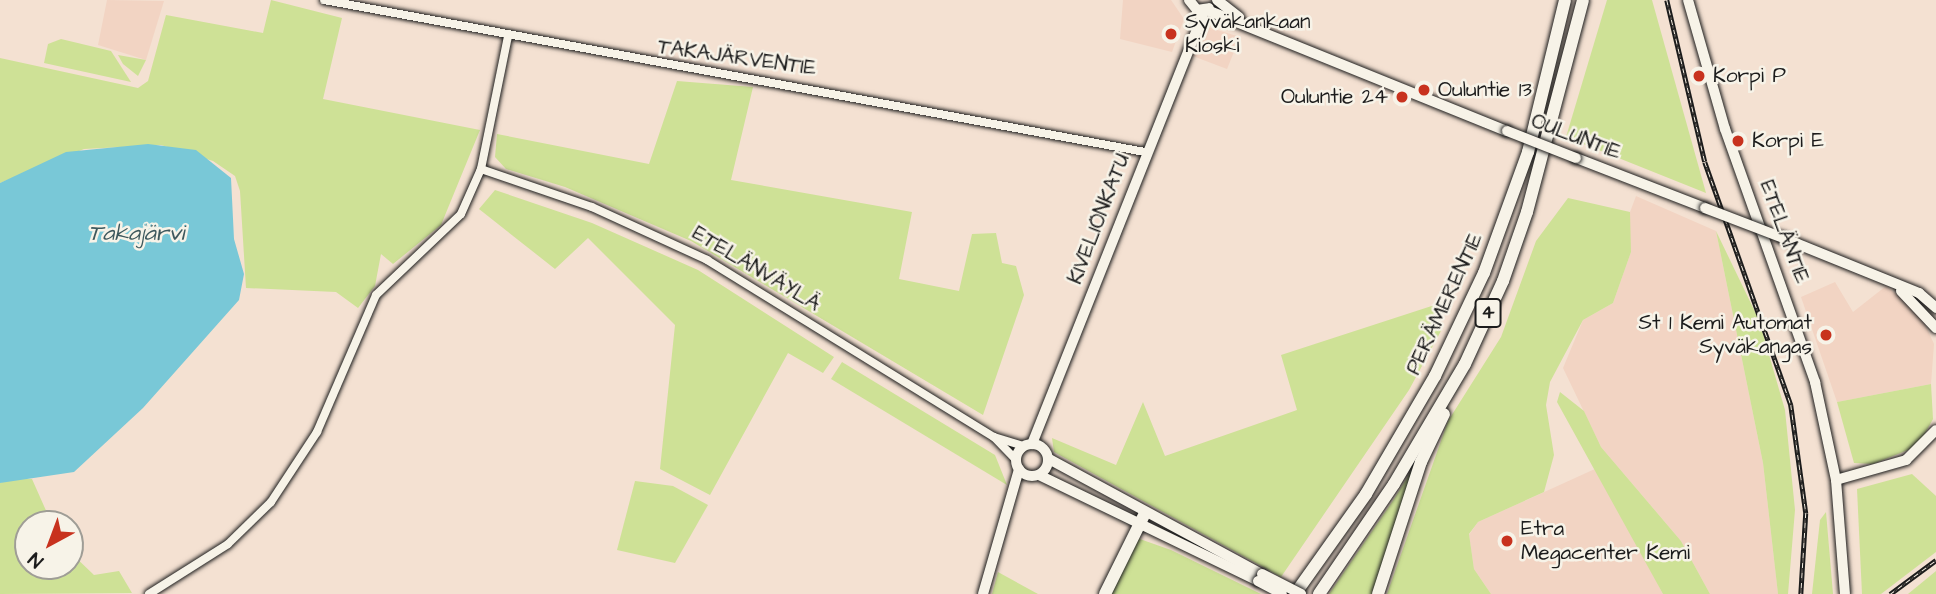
<!DOCTYPE html>
<html>
<head>
<meta charset="utf-8">
<style>
  body { margin:0 }
  #map { position:relative; width:1936px; height:594px; overflow:hidden; background:#f4e1d2; font-family:"Architects Daughter",sans-serif }
  div>[style] { position:absolute }
  [style*='--x'] { left:calc(var(--x)*1px); top:calc(var(--y)*1px); width:calc(var(--w)*1px); rotate:calc(var(--a)*1deg) }
  .built>* { inset:0; background:#f2d4c3 }
  .green>* { inset:0; background:#cee196 }
  .water>* { inset:0; background:#79c8d7 }
  .roads { filter:drop-shadow(0 0 2px #1c1c1c) drop-shadow(0 0 2px #1c1c1c) }
  .minor>* { height:8px; margin:-4px; padding:0 4px; transform-origin:4px; border-radius:4px; background:#f7f3e8 }
  .major>* { height:10px; margin:-5px; padding:0 5px; transform-origin:5px; border-radius:5px; background:#f7f3e8 }
  .major>.ring { margin:-5px; padding:0; box-sizing:content-box; background:none; border:10px solid #f7f3e8; border-radius:50% }
  .highway>* { height:12px; margin:-6px; padding:0 6px; transform-origin:6px; border-radius:6px; background:#f7f3e8 }
  .rail>* { height:4.5px; margin-top:-2.25px; transform-origin:0; background:repeating-linear-gradient(90deg,#f7f3e8 0 5px,#1c1c1c 0 10px); box-sizing:border-box; border-block:2px solid #1c1c1c }
  .bridges { filter:drop-shadow(0 0 2px #1c1c1c) drop-shadow(0 0 2px #1c1c1c) }
  .major-bridge>* { height:10px; margin:-5px; padding:0 5px; transform-origin:5px; border-radius:5px; background:#f7f3e8 }
  .dots>* { width:19px; height:19px; translate:-50% -50%; box-sizing:border-box; border:4px solid #f7f3e8; border-radius:50% }
  span { translate:-50% -50%; white-space:nowrap; text-align:center; line-height:1.15; -webkit-text-stroke:5px #f7f3e8; paint-order:stroke }
  .shield-label span { padding:2px 5px; background:#f7f3e8; border:2px solid; border-radius:5px; -webkit-text-stroke-width:0 }
  .shield-label { font-size:19px; color:#1c1c1c; font-weight:700 }
  .poi-label { font-size:21px; color:#1c1c1c }
  .left { translate:0 -50%; text-align:left }
  .right { translate:-100% -50%; text-align:right }
  .street-label { font-size:21px; color:#1c1c1c }
  .water-label { font-size:23px; color:#3d585d; font-style:italic }
  .north { position:absolute; left:14px; top:510px; width:70px; height:70px; box-sizing:border-box; background:#f7f3e8; border:2px solid #9f9d96; border-radius:50%; rotate:221deg; font-size:19px; font-weight:700; line-height:28px; text-align:center; color:#1c1c1c }
  .north::after { content:''; display:block; margin:auto; width:24px; height:32px; background:#c8321e; clip-path:polygon(50% 0,100% 100%,50% 72%,0 100%) }
</style>
</head>
<body>
<div id="map">
  <div class="built">
    <div style="clip-path:polygon(107px 0,164px 1px,146px 60px,98px 45px)"></div>
    <div style="clip-path:polygon(1123px 0,1171px 0,1184px 19px,1172px 52px,1120px 39px)"></div>
    <div style="clip-path:polygon(1201px 25px,1240px 37px,1227px 69px,1190px 55px)"></div>
    <div style="clip-path:polygon(1636px 196px,1716px 231px,1763px 463px,1778px 594px,1710px 594px,1681px 541px,1601px 447px,1563px 368px,1583px 320px,1613px 303px,1631px 252px,1626px 223px)"></div>
    <div style="clip-path:polygon(1835px 282px,1853px 312px,1886px 286px,1920px 313px,1934px 344px,1931px 384px,1837px 402px,1801px 297px)"></div>
    <div style="clip-path:polygon(1597px 468px,1663px 594px,1491px 594px,1474px 569px,1469px 535px,1478px 522px)"></div>
  </div>
  <div class="green">
    <div style="clip-path:polygon(271px 0,342px 18px,323px 99px,480px 130px,441px 225px,393px 264px,381px 254px,375px 286px,358px 308px,336px 292px,246px 288px,240px 191px,235px 176px,213px 161px,161px 145px,84px 149px,0 183px,0 58px,138px 88px,148px 81px,166px 15px,263px 33px)"></div>
    <div style="clip-path:polygon(1607px 0,1652px 0,1706px 193px,1566px 137px)"></div>
    <div style="clip-path:polygon(61px 39px,111px 51px,131px 82px,44px 63px,48px 44px)"></div>
    <div style="clip-path:polygon(118px 55px,146px 60px,138px 76px,123px 64px)"></div>
    <div style="clip-path:polygon(677px 81px,753px 87px,731px 180px,912px 212px,899px 279px,959px 291px,972px 234px,996px 233px,1002px 263px,1016px 266px,1024px 295px,983px 415px,691px 241px,565px 187px,506px 169px,495px 157px,497px 134px,649px 164px)"></div>
    <div style="clip-path:polygon(495px 190px,592px 223px,698px 270px,834px 357px,823px 373px,788px 353px,710px 495px,660px 469px,675px 325px,588px 238px,555px 269px,479px 209px)"></div>
    <div style="clip-path:polygon(1568px 198px,1630px 212px,1631px 252px,1613px 303px,1583px 320px,1550px 382px,1546px 405px,1554px 455px,1544px 492px,1478px 522px,1469px 534px,1474px 569px,1491px 594px,1387px 594px,1448px 421px,1501px 337px,1536px 241px)"></div>
    <div style="clip-path:polygon(1716px 231px,1759px 320px,1785px 410px,1795px 510px,1788px 594px,1778px 594px,1763px 463px)"></div>
    <div style="clip-path:polygon(1447px 301px,1434px 325px,1442px 329px,1409px 390px,1281px 577px,1054px 452px,1052px 438px,1116px 465px,1143px 402px,1165px 456px,1297px 410px,1281px 355px)"></div>
    <div style="clip-path:polygon(842px 362px,995px 455px,1007px 485px,831px 379px)"></div>
    <div style="clip-path:polygon(1931px 384px,1933px 419px,1918px 446px,1873px 464px,1854px 463px,1837px 402px)"></div>
    <div style="clip-path:polygon(1560px 392px,1584px 411px,1601px 447px,1681px 541px,1710px 594px,1663px 594px,1557px 402px)"></div>
    <div style="clip-path:polygon(1420px 457px,1372px 594px,1329px 594px,1394px 499px)"></div>
    <div style="clip-path:polygon(1912px 474px,1936px 496px,1936px 552px,1881px 594px,1862px 594px,1857px 489px)"></div>
    <div style="clip-path:polygon(9px 479px,32px 479px,52px 524px,28px 524px,28px 566px,70px 566px,70px 552px,94px 575px,119px 571px,132px 593px,0 594px,0 483px)"></div>
    <div style="clip-path:polygon(635px 481px,673px 486px,708px 505px,675px 563px,617px 550px)"></div>
    <div style="clip-path:polygon(1826px 512px,1833px 594px,1812px 594px,1820px 520px)"></div>
    <div style="clip-path:polygon(1137px 538px,1171px 550px,1261px 594px,1110px 594px)"></div>
    <div style="clip-path:polygon(1936px 571px,1936px 594px,1908px 594px)"></div>
    <div style="clip-path:polygon(998px 572px,1038px 594px,992px 594px)"></div>
  </div>
  <div class="water">
    <div style="clip-path:polygon(148px 144px,196px 150px,231px 178px,234px 239px,244px 274px,239px 300px,143px 408px,74px 472px,0 483px,0 183px,66px 152px)"></div>
  </div>
  <div class="roads">
    <div class="minor">
      <div style="--x:324;--y:0;--w:835;--a:10.49"></div>
      <div style="--x:481;--y:169;--w:117;--a:18.9"></div>
      <div style="--x:592;--y:207;--w:127;--a:24.7"></div>
      <div style="--x:707;--y:260;--w:337;--a:31.7"></div>
      <div style="--x:994;--y:437;--w:32;--a:46"></div>
      <div style="--x:994;--y:437;--w:30;--a:17"></div>
      <div style="--x:149;--y:594;--w:93;--a:-32.3"></div>
      <div style="--x:228;--y:544;--w:60;--a:-44.3"></div>
      <div style="--x:271;--y:502;--w:84;--a:-56.7"></div>
      <div style="--x:317;--y:432;--w:149;--a:-66.7"></div>
      <div style="--x:376;--y:295;--w:117;--a:-43.6"></div>
      <div style="--x:461;--y:214;--w:49;--a:-66"></div>
      <div style="--x:481;--y:169;--w:136;--a:-78.5"></div>
    </div>
    <div class="major">
      <div style="--x:1189;--y:0;--w:13;--a:51"></div>
      <div style="--x:1197;--y:10;--w:12;--a:-9"></div>
      <div style="--x:1217;--y:0;--w:28;--a:38"></div>
      <div style="--x:1688;--y:0;--w:134;--a:74"></div>
      <div style="--x:1725;--y:129;--w:269;--a:70.4"></div>
      <div style="--x:1815;--y:382;--w:100;--a:77.9"></div>
      <div style="--x:1836;--y:480;--w:114;--a:85.5"></div>
      <div style="--x:1207;--y:10;--w:323;--a:22"></div>
      <div style="--x:1576;--y:158;--w:138;--a:21.2"></div>
      <div style="--x:1783;--y:238;--w:147;--a:22"></div>
      <div style="--x:1919;--y:293;--w:23;--a:41"></div>
      <div style="--x:1901;--y:291;--w:51;--a:46.6"></div>
      <div class="ring" style="left:1016px;top:444px;width:22px;height:22px"></div>
      <div style="--x:1032;--y:444;--w:467;--a:-68.3"></div>
      <div style="--x:1049;--y:459;--w:242;--a:28.4"></div>
      <div style="--x:1039;--y:475;--w:243;--a:25.8"></div>
      <div style="--x:1836;--y:480;--w:73;--a:-15.9"></div>
      <div style="--x:1906;--y:460;--w:42;--a:-45"></div>
      <div style="--x:983;--y:594;--w:130;--a:-73.9"></div>
    </div>
    <div class="highway">
      <div style="--x:1105;--y:594;--w:90;--a:-63.7"></div>
      <div style="--x:1295;--y:594;--w:123;--a:-54.6"></div>
      <div style="--x:1366;--y:494;--w:137;--a:-59.7"></div>
      <div style="--x:1435;--y:376;--w:114;--a:-64.6"></div>
      <div style="--x:1484;--y:273;--w:129;--a:-70"></div>
      <div style="--x:1528;--y:152;--w:156;--a:-76.3"></div>
      <div style="--x:1319;--y:594;--w:133;--a:-55.7"></div>
      <div style="--x:1394;--y:484;--w:139;--a:-59.4"></div>
      <div style="--x:1465;--y:364;--w:91;--a:-65.4"></div>
      <div style="--x:1503;--y:281;--w:73;--a:-70.8"></div>
      <div style="--x:1527;--y:212;--w:219;--a:-75.2"></div>
      <div style="--x:1378;--y:594;--w:139;--a:-72"></div>
      <div style="--x:1421;--y:462;--w:53;--a:-64.4"></div>
    </div>
  </div>
  <div class="rail">
    <div style="--x:1667;--y:0;--w:166;--a:76.8"></div>
    <div style="--x:1705;--y:162;--w:258;--a:70.5"></div>
    <div style="--x:1791;--y:405;--w:109;--a:82.1"></div>
    <div style="--x:1806;--y:513;--w:81;--a:93.5"></div>
    <div style="--x:1890;--y:594;--w:57;--a:-36.5"></div>
  </div>
  <div class="bridges">
    <div class="major-bridge">
      <div style="--x:1507;--y:131;--w:74;--a:21.4"></div>
      <div style="--x:1705;--y:208;--w:84;--a:21"></div>
      <div style="--x:1262;--y:574;--w:44;--a:27.1"></div>
      <div style="--x:1258;--y:581;--w:27;--a:28"></div>
    </div>
  </div>
  <div class="dots">
    <div style="left:1171px;top:34px;background:#c8321e"></div>
    <div style="left:1699px;top:76px;background:#c8321e"></div>
    <div style="left:1424px;top:90px;background:#c8321e"></div>
    <div style="left:1402px;top:97px;background:#c8321e"></div>
    <div style="left:1738px;top:141px;background:#c8321e"></div>
    <div style="left:1826px;top:335px;background:#c8321e"></div>
    <div style="left:1507px;top:541px;background:#c8321e"></div>
  </div>
  <div class="shield-label">
    <span style="left:1488px;top:313px">4</span>
  </div>
  <div class="poi-label">
    <span class="left" style="left:1185px;top:34px">Syväkankaan<br>Kioski</span>
    <span class="left" style="left:1713px;top:76px">Korpi P</span>
    <span class="left" style="left:1438px;top:90px">Ouluntie 13</span>
    <span class="right" style="left:1388px;top:97px">Ouluntie 24</span>
    <span class="left" style="left:1752px;top:141px">Korpi E</span>
    <span class="right" style="left:1812px;top:335px">St 1 Kemi Automat<br>Syväkangas</span>
    <span class="left" style="left:1521px;top:541px">Etra<br>Megacenter Kemi</span>
  </div>
  <div class="street-label">
    <span style="left:737px;top:58px;rotate:8deg">TAKAJÄRVENTIE</span>
    <span style="left:1576px;top:137px;rotate:21deg">OULUNTIE</span>
    <span style="left:1099px;top:219px;rotate:-69deg">KIVELIÖNKATU</span>
    <span style="left:1784px;top:232px;rotate:70deg">ETELÄNTIE</span>
    <span style="left:756px;top:269px;rotate:31deg">ETELÄNVÄYLÄ</span>
    <span style="left:1445px;top:304px;rotate:-65deg">PERÄMERENTIE</span>
  </div>
  <div class="water-label">
    <span style="left:136px;top:233px">Takajärvi</span>
  </div>
  <div class="north">N</div>
</div>
</body>
</html>
